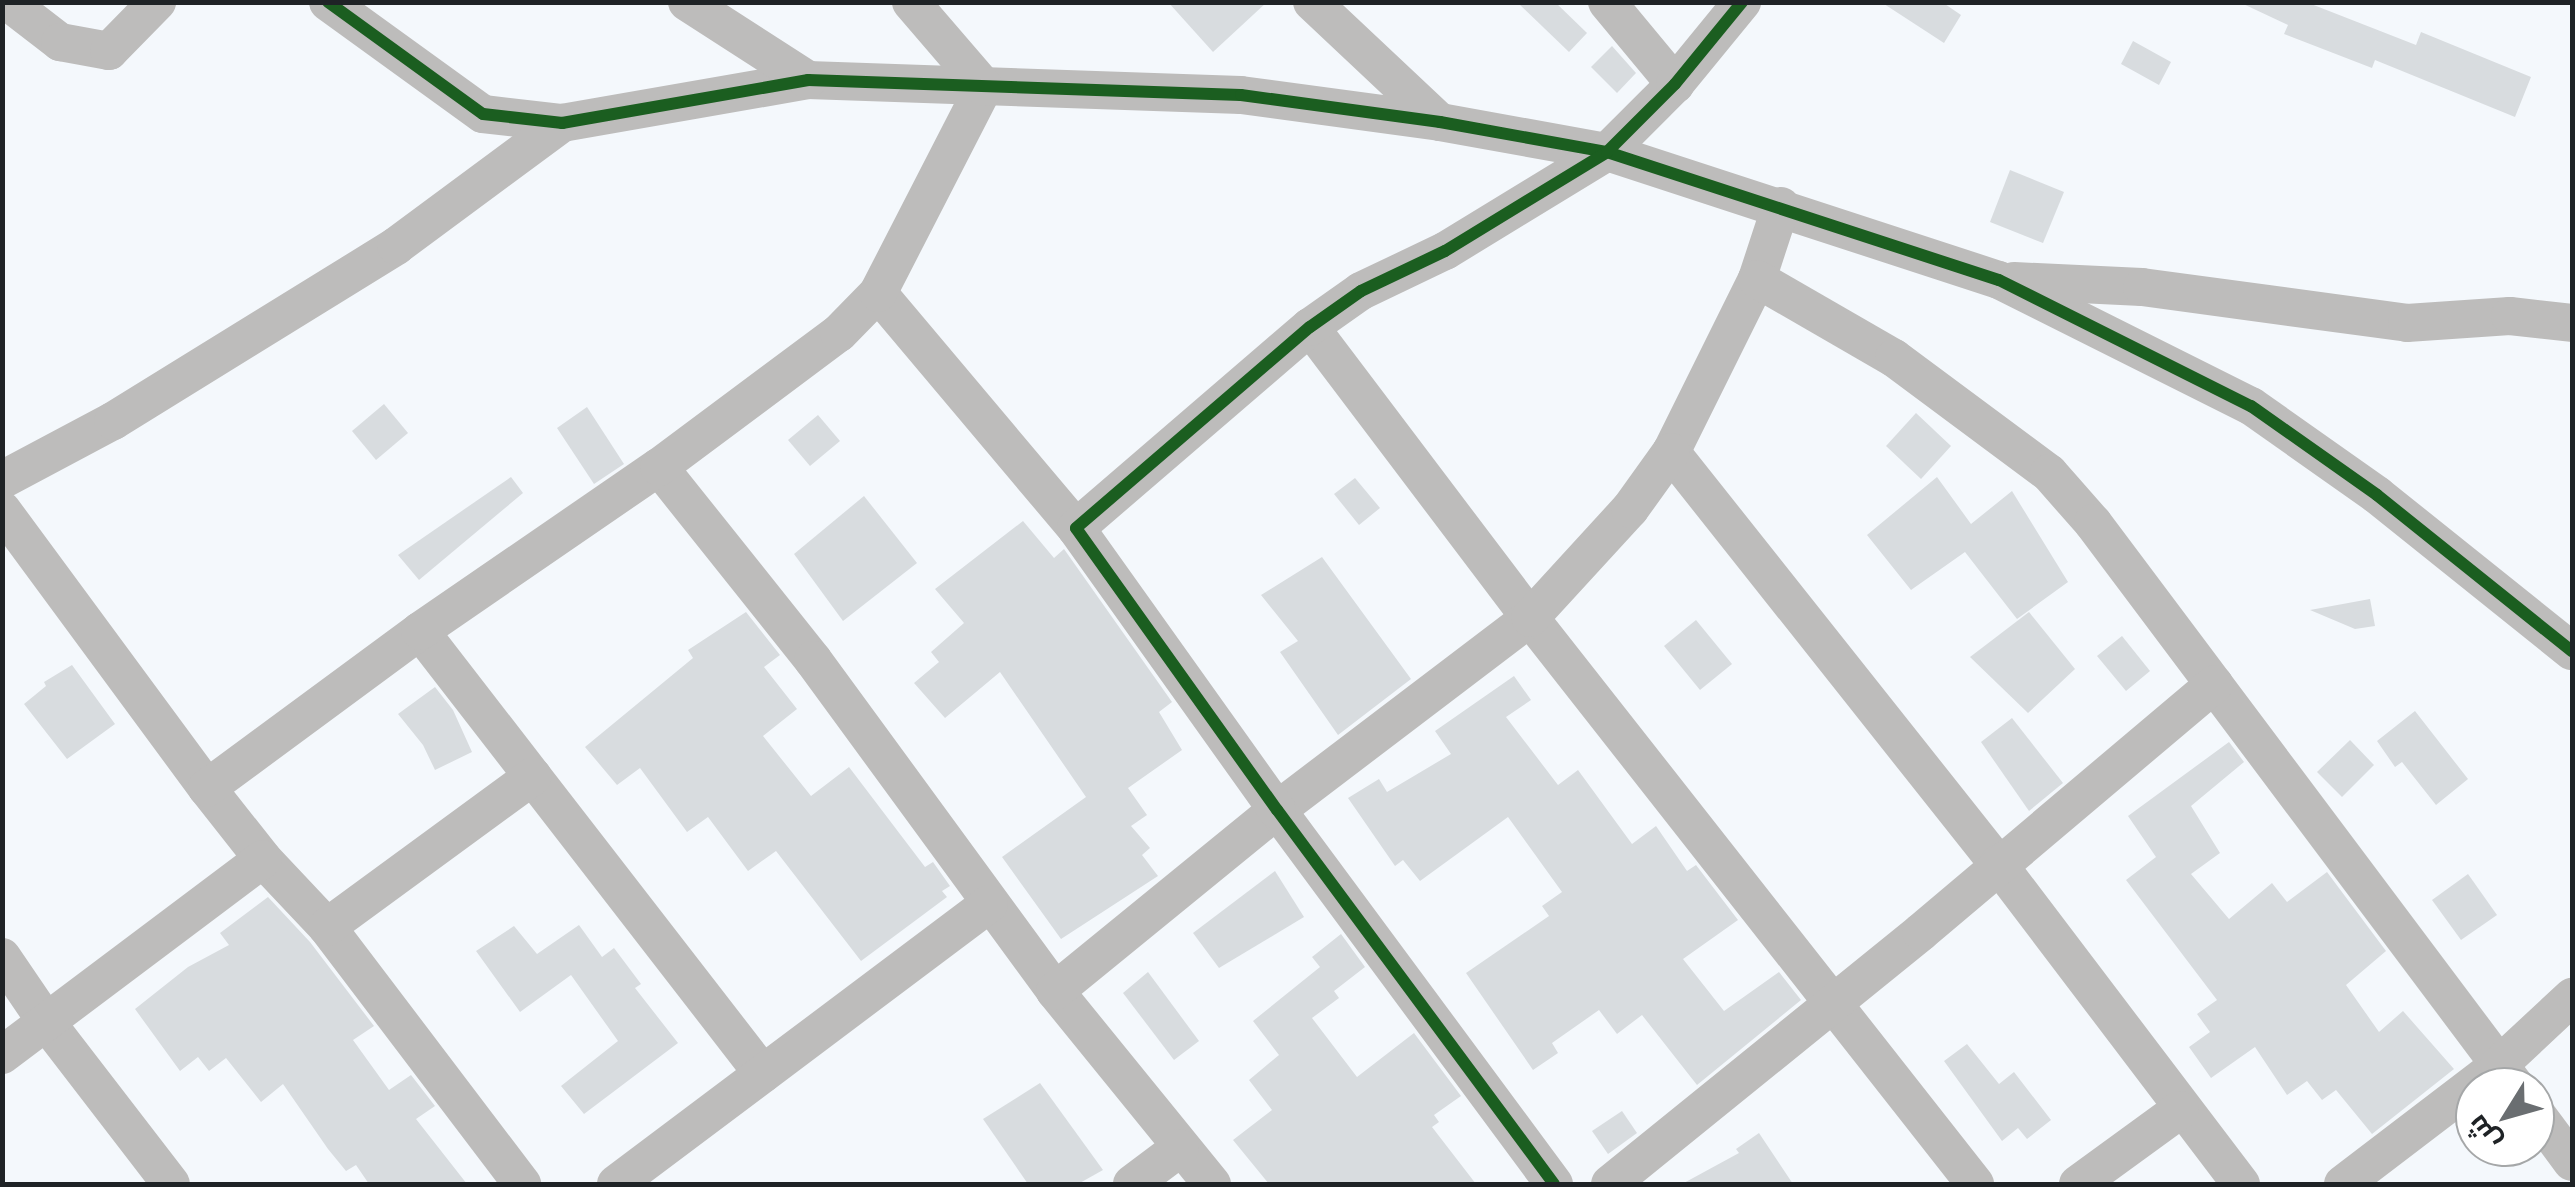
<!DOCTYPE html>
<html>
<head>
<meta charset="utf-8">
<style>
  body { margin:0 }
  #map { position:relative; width:2575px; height:1187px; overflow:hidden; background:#f4f8fc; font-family:Manrope,Cairo,sans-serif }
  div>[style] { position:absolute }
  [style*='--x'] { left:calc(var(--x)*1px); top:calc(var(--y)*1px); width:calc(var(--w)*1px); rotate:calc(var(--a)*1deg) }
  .building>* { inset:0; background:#d8dcdf }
  .minor>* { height:38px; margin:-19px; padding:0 19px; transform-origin:19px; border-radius:19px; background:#bdbcbb }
  .cycleway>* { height:12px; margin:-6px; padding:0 6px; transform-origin:6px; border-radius:6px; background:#1b5e20 }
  span { translate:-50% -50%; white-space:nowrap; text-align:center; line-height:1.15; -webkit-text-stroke:8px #fff; paint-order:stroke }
  .frame { position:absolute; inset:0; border:5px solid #1f2326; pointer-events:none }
  .north { position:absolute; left:2455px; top:1067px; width:100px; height:100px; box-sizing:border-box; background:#fff; border:2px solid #a5a7a8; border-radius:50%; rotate:233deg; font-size:28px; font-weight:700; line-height:40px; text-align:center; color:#1f2326 }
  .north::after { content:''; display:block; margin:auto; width:35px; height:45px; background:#6a6e71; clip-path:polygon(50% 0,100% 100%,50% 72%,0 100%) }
</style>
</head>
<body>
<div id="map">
  <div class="building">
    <div style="clip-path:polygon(1168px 2px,1267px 2px,1213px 52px)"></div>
    <div style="clip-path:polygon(1517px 2px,1555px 2px,1587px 33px,1569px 52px)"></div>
    <div style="clip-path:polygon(1881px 2px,1942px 2px,1961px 15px,1944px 43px)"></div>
    <div style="clip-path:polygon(2239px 2px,2306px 2px,2416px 45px,2421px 32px,2531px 77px,2515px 117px,2375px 60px,2372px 68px,2284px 34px,2288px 25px)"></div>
    <div style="clip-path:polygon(2133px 41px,2171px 62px,2159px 85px,2121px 64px)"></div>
    <div style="clip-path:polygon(1612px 46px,1636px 73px,1617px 93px,1591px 67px)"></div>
    <div style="clip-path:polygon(2010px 170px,2064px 192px,2043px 243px,1990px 222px)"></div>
    <div style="clip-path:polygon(384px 404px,408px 433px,376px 460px,352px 431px)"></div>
    <div style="clip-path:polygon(587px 407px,624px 464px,594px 484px,557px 428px)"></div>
    <div style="clip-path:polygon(1916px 413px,1951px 446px,1921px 479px,1886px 446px)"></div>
    <div style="clip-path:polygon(818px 415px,840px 441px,810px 466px,788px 440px)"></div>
    <div style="clip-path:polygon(511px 477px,523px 493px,419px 580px,398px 555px)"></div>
    <div style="clip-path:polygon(1937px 477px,1971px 524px,2012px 491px,2068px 582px,2017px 619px,1965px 552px,1911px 590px,1867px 535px)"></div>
    <div style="clip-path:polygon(1355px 478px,1380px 508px,1359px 525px,1334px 494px)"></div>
    <div style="clip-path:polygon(864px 496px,917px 563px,843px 621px,794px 554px)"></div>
    <div style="clip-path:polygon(1023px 521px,1054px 558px,1064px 549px,1172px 702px,1159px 712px,1182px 750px,1128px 788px,1147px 815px,1131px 826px,1150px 848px,1142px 855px,1158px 876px,1061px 939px,1002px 857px,1086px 797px,1000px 672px,945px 718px,914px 683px,939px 662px,931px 652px,964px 623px,935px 589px)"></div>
    <div style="clip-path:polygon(1322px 557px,1411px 679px,1338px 735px,1280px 652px,1298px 641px,1261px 595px)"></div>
    <div style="clip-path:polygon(2370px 599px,2375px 626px,2355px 629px,2310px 610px)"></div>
    <div style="clip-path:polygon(746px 612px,780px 655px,764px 667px,797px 709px,763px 736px,811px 796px,849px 767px,925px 867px,933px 862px,950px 886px,942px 891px,947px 897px,861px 961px,776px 851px,748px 871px,708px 817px,687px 832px,640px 768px,617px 785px,585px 747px,693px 658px,688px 650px)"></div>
    <div style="clip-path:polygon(2029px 612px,2075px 669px,2028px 713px,1970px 657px)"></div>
    <div style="clip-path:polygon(1696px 620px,1732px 664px,1700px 690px,1664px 646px)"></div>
    <div style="clip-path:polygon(2122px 636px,2150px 671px,2126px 691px,2097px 656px)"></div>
    <div style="clip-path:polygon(72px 665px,115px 724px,67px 759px,24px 704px,46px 686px,44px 682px)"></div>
    <div style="clip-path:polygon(1514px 676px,1531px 700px,1506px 717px,1558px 785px,1578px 770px,1632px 844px,1656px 826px,1687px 871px,1696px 865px,1738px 920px,1683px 959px,1724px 1011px,1779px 972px,1801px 1000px,1697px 1085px,1642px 1015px,1617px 1034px,1599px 1010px,1552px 1043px,1558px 1053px,1533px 1070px,1466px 973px,1549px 916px,1542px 906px,1562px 892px,1508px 817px,1420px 881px,1403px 860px,1395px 866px,1348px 798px,1379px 779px,1387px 792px,1451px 754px,1435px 731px)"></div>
    <div style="clip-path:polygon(435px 687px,453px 710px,472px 752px,435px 770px,423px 745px,398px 714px)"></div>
    <div style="clip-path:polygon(2415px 711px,2468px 779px,2436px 805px,2402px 762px,2395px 767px,2377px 741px)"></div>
    <div style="clip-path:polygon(2012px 718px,2063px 783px,2029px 811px,1981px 742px)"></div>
    <div style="clip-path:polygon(2350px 740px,2374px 765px,2342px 797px,2317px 772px)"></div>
    <div style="clip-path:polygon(2229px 742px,2244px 762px,2191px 806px,2220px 853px,2191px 874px,2229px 919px,2272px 883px,2287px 902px,2327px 872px,2386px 951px,2346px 985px,2379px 1032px,2403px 1011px,2454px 1069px,2372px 1134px,2336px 1090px,2322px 1100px,2307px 1081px,2287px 1095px,2255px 1047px,2211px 1078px,2189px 1047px,2210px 1032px,2197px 1014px,2217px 1000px,2126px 880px,2156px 857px,2128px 816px)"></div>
    <div style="clip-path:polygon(1275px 871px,1304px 917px,1219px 968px,1193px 933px)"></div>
    <div style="clip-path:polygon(2468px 874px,2497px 915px,2461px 940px,2432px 900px)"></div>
    <div style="clip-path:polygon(268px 897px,310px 942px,374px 1026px,353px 1040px,389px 1090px,411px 1075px,435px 1106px,416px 1119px,467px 1184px,369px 1184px,356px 1165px,346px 1171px,328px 1149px,283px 1084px,261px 1102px,226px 1058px,209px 1071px,198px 1057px,180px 1071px,135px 1009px,188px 967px,229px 945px,220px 933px)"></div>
    <div style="clip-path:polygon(579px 925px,602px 957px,614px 948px,641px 984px,635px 988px,678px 1043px,584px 1114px,561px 1086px,618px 1041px,571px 975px,520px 1012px,476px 951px,514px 926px,537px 954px)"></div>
    <div style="clip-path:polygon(1341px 934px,1365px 967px,1334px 991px,1339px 998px,1312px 1018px,1357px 1077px,1414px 1033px,1461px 1096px,1434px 1115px,1439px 1122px,1432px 1127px,1476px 1184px,1269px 1184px,1233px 1140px,1272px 1110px,1249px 1080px,1279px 1055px,1253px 1021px,1320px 967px,1312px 957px)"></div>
    <div style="clip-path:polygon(1148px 972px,1199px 1041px,1174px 1060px,1123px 993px)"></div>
    <div style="clip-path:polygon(1967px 1044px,1999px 1084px,2014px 1072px,2051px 1120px,2027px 1139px,2018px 1128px,2002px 1141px,1944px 1061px)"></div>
    <div style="clip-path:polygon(1040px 1083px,1103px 1170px,1078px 1184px,1028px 1184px,983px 1119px)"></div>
    <div style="clip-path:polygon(1622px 1111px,1637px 1133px,1608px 1154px,1592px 1131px)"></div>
    <div style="clip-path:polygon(1759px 1133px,1793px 1184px,1682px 1184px,1739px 1153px,1736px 1149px)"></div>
  </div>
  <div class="minor">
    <div style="--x:8;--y:2;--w:66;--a:37.6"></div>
    <div style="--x:60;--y:42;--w:50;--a:10.4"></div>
    <div style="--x:109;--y:51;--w:69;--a:-45.6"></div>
    <div style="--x:328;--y:2;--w:191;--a:35.9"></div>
    <div style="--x:483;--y:114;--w:80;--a:6.5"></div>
    <div style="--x:562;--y:123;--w:250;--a:-9.9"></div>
    <div style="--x:808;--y:80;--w:433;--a:2"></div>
    <div style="--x:1241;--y:95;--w:201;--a:7.7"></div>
    <div style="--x:1440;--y:122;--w:170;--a:10.2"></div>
    <div style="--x:1607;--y:152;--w:412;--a:18.1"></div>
    <div style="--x:1999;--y:280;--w:282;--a:26.6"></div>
    <div style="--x:2251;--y:406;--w:154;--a:35.2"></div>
    <div style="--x:2377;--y:495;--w:250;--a:38.7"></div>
    <div style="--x:687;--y:2;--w:144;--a:32.8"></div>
    <div style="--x:1312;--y:2;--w:175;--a:43.2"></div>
    <div style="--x:1607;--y:2;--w:107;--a:50.3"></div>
    <div style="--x:1781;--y:206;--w:77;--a:108.2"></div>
    <div style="--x:1757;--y:279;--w:193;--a:116.4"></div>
    <div style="--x:1671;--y:452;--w:526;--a:51.56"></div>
    <div style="--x:1998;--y:864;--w:402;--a:52.8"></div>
    <div style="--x:1757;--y:279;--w:158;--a:30"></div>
    <div style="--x:1894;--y:358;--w:193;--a:36.6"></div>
    <div style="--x:2049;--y:473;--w:67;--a:48.7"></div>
    <div style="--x:2093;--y:523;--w:705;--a:53.13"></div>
    <div style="--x:2014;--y:281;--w:128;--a:2.7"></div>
    <div style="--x:2142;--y:287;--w:267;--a:7.7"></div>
    <div style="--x:2407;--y:323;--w:103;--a:-3.9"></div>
    <div style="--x:2510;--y:316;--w:62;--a:6.4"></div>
    <div style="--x:878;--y:293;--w:307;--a:49.9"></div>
    <div style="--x:1310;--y:327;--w:365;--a:52.9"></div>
    <div style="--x:1530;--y:618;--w:720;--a:51.82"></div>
    <div style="--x:659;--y:467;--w:247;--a:51.4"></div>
    <div style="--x:813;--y:660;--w:410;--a:53.8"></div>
    <div style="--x:1055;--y:991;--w:249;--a:50.9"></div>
    <div style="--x:2;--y:480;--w:126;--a:-28"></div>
    <div style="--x:113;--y:421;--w:333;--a:-31.7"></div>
    <div style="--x:396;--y:246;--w:207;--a:-36.5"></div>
    <div style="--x:2;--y:510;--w:345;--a:53.6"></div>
    <div style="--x:207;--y:788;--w:90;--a:51.7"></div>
    <div style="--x:263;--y:859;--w:93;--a:46.7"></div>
    <div style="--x:327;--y:927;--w:323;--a:52.8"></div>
    <div style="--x:420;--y:631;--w:560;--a:52.25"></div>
    <div style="--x:207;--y:788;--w:265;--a:-36.4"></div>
    <div style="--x:420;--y:631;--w:290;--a:-34.5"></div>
    <div style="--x:659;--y:467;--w:224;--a:-36.7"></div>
    <div style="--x:839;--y:333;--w:56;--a:-45.7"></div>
    <div style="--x:878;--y:293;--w:232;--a:-62.8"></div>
    <div style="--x:984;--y:87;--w:112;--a:-130.7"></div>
    <div style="--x:327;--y:927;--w:255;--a:-36.2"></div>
    <div style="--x:2;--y:957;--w:80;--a:55.7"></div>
    <div style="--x:47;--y:1023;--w:203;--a:52.4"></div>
    <div style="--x:1055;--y:991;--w:286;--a:-39.2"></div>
    <div style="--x:1277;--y:810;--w:318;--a:-37.2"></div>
    <div style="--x:1530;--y:618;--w:148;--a:-47.5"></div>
    <div style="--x:1630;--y:509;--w:70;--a:-54.3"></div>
    <div style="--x:2;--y:1055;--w:326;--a:-36.9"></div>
    <div style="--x:2535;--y:1112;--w:62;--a:53.5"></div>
    <div style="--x:616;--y:1184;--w:466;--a:-36.9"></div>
    <div style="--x:1132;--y:1184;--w:60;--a:-36.9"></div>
    <div style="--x:1554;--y:1184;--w:465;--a:-126.5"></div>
    <div style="--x:1277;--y:810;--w:346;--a:-125.5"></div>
    <div style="--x:1076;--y:528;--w:308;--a:-40.7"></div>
    <div style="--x:1310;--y:327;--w:62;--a:-35.2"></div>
    <div style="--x:1361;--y:291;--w:93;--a:-25.5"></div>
    <div style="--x:1445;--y:251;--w:190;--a:-31.4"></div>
    <div style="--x:1607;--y:152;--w:96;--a:-45"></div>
    <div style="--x:1675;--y:84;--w:106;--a:-50.7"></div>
    <div style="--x:1610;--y:1184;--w:400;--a:-39"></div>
    <div style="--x:1921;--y:932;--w:384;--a:-40.2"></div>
    <div style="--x:2078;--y:1184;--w:126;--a:-36"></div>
    <div style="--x:2343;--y:1184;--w:196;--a:-37.3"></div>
    <div style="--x:2499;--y:1065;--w:100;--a:-43"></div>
  </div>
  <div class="cycleway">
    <div style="--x:328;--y:2;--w:191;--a:35.9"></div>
    <div style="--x:483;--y:114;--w:80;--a:6.5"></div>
    <div style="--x:562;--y:123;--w:250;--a:-9.9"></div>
    <div style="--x:808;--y:80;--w:433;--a:2"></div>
    <div style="--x:1241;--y:95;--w:201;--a:7.7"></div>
    <div style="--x:1440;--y:122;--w:170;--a:10.2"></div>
    <div style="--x:1607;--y:152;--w:412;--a:18.1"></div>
    <div style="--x:1999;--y:280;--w:282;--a:26.6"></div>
    <div style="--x:2251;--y:406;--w:154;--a:35.2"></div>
    <div style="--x:2377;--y:495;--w:250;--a:38.7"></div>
    <div style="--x:1554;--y:1184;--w:465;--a:-126.5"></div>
    <div style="--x:1277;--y:810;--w:346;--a:-125.5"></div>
    <div style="--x:1076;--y:528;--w:308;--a:-40.7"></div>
    <div style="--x:1310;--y:327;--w:62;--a:-35.2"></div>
    <div style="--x:1361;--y:291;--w:93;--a:-25.5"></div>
    <div style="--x:1445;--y:251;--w:190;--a:-31.4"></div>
    <div style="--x:1607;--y:152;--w:96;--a:-45"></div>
    <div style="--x:1675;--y:84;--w:106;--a:-50.7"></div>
  </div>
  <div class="frame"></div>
  <div class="north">ش</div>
</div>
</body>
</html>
